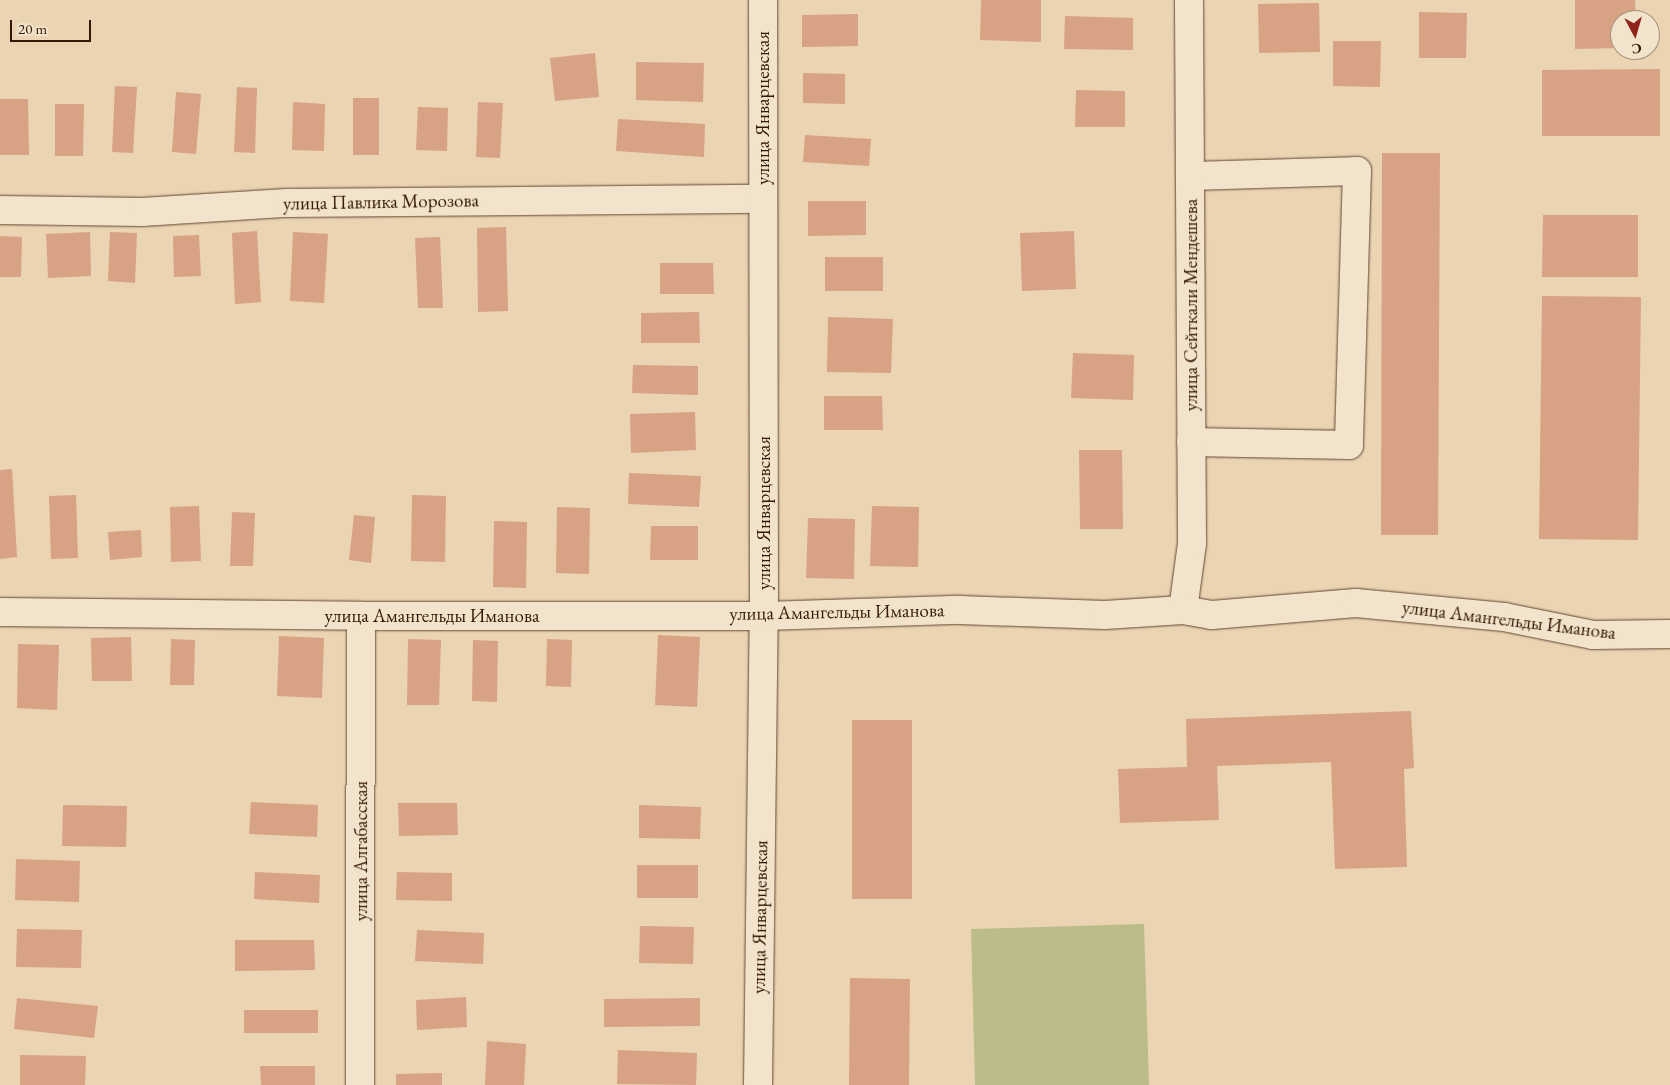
<!DOCTYPE html>
<html>
<head>
<meta charset="utf-8">
<style>
  body { margin:0 }
  #map { position:relative; width:1670px; height:1085px; overflow:hidden; background:#ebd4b2; font-family:"EB Garamond",serif }
  div>[style] { position:absolute }
  [style*='--x'] { left:calc(var(--x)*1px); top:calc(var(--y)*1px); width:calc(var(--w)*1px); rotate:calc(var(--a)*1deg) }
  .green>* { inset:0; background:#bbbc89 }
  .building>* { inset:0; background:#d8a284 }
  .roads { filter:drop-shadow(0 0 1px #624730) drop-shadow(0 0 1px #624730) }
  .minor>* { height:28px; margin:-14px; padding:0 14px; transform-origin:14px; border-radius:14px; background:#f2e3cd }
  span { translate:-50% -50%; white-space:nowrap; text-align:center; line-height:1.15; -webkit-text-stroke:4px #f2e3cd; paint-order:stroke }
  .street-label { font-size:19px; color:#341805 }
  .north { position:absolute; left:1610px; top:10px; width:50px; height:50px; box-sizing:border-box; background:#f2e3cd; border:1px solid #a6927d; border-radius:50%; rotate:174deg; font-size:14px; font-weight:700; line-height:20px; text-align:center; color:#341805 }
  .north::after { content:''; display:block; margin:auto; width:18px; height:22px; background:#8f2418; clip-path:polygon(50% 0,100% 100%,50% 72%,0 100%) }
  .scale { position:absolute; left:10px; top:20px; width:81px; height:22px; box-sizing:border-box; border:2px solid #341805; border-top:0; padding-left:6px; font-size:15px; line-height:18px; white-space:nowrap; color:#341805; -webkit-text-stroke:4px #f2e3cd; paint-order:stroke }
</style>
</head>
<body>
<div id="map">
  <div class="green">
    <div style="clip-path:polygon(1144px 924px,1149px 1085px,975px 1085px,971px 929px)"></div>
  </div>
  <div class="building">
    <div style="clip-path:polygon(981px 0,1041px 0,1041px 42px,980px 40px)"></div>
    <div style="clip-path:polygon(1575px 0,1635px 0,1636px 20px,1620px 20px,1620px 48px,1575px 49px)"></div>
    <div style="clip-path:polygon(1319px 3px,1320px 52px,1259px 53px,1258px 4px)"></div>
    <div style="clip-path:polygon(1419px 12px,1467px 13px,1466px 58px,1419px 58px)"></div>
    <div style="clip-path:polygon(858px 14px,858px 46px,802px 47px,802px 15px)"></div>
    <div style="clip-path:polygon(1065px 16px,1133px 18px,1133px 50px,1064px 49px)"></div>
    <div style="clip-path:polygon(1333px 41px,1381px 41px,1380px 87px,1333px 86px)"></div>
    <div style="clip-path:polygon(595px 53px,599px 97px,555px 101px,550px 58px)"></div>
    <div style="clip-path:polygon(636px 62px,704px 63px,703px 102px,636px 100px)"></div>
    <div style="clip-path:polygon(1660px 69px,1660px 136px,1542px 136px,1542px 70px)"></div>
    <div style="clip-path:polygon(803px 73px,845px 74px,845px 104px,803px 103px)"></div>
    <div style="clip-path:polygon(115px 86px,137px 87px,133px 153px,112px 152px)"></div>
    <div style="clip-path:polygon(237px 87px,257px 88px,255px 153px,234px 152px)"></div>
    <div style="clip-path:polygon(1076px 90px,1125px 91px,1125px 127px,1075px 127px)"></div>
    <div style="clip-path:polygon(176px 92px,201px 94px,196px 154px,172px 152px)"></div>
    <div style="clip-path:polygon(353px 98px,379px 98px,379px 155px,353px 155px)"></div>
    <div style="clip-path:polygon(0 99px,28px 99px,29px 155px,0 155px)"></div>
    <div style="clip-path:polygon(293px 102px,325px 104px,324px 151px,292px 150px)"></div>
    <div style="clip-path:polygon(478px 102px,503px 103px,500px 158px,476px 157px)"></div>
    <div style="clip-path:polygon(55px 104px,84px 104px,83px 156px,55px 156px)"></div>
    <div style="clip-path:polygon(418px 107px,448px 108px,447px 151px,416px 150px)"></div>
    <div style="clip-path:polygon(618px 119px,705px 124px,704px 157px,616px 151px)"></div>
    <div style="clip-path:polygon(805px 135px,871px 139px,869px 166px,803px 162px)"></div>
    <div style="clip-path:polygon(1382px 153px,1440px 153px,1438px 535px,1381px 535px)"></div>
    <div style="clip-path:polygon(808px 201px,866px 201px,866px 235px,808px 236px)"></div>
    <div style="clip-path:polygon(1543px 215px,1638px 215px,1638px 277px,1542px 277px)"></div>
    <div style="clip-path:polygon(506px 227px,508px 311px,478px 312px,477px 228px)"></div>
    <div style="clip-path:polygon(257px 231px,261px 302px,235px 304px,232px 233px)"></div>
    <div style="clip-path:polygon(1074px 231px,1076px 289px,1022px 291px,1020px 233px)"></div>
    <div style="clip-path:polygon(90px 232px,91px 276px,48px 278px,46px 234px)"></div>
    <div style="clip-path:polygon(110px 232px,137px 233px,135px 283px,108px 281px)"></div>
    <div style="clip-path:polygon(293px 232px,328px 234px,324px 303px,290px 301px)"></div>
    <div style="clip-path:polygon(199px 235px,201px 276px,174px 277px,173px 236px)"></div>
    <div style="clip-path:polygon(0 236px,22px 237px,21px 277px,0 277px)"></div>
    <div style="clip-path:polygon(440px 237px,443px 308px,418px 308px,415px 238px)"></div>
    <div style="clip-path:polygon(825px 257px,883px 257px,883px 291px,825px 291px)"></div>
    <div style="clip-path:polygon(660px 263px,713px 263px,714px 294px,660px 294px)"></div>
    <div style="clip-path:polygon(1542px 296px,1641px 297px,1638px 540px,1539px 539px)"></div>
    <div style="clip-path:polygon(699px 312px,700px 343px,641px 343px,641px 313px)"></div>
    <div style="clip-path:polygon(828px 317px,893px 319px,891px 373px,827px 372px)"></div>
    <div style="clip-path:polygon(1073px 353px,1134px 355px,1133px 400px,1071px 398px)"></div>
    <div style="clip-path:polygon(633px 365px,698px 366px,698px 395px,632px 393px)"></div>
    <div style="clip-path:polygon(824px 396px,882px 396px,883px 430px,824px 430px)"></div>
    <div style="clip-path:polygon(695px 412px,696px 450px,631px 453px,630px 414px)"></div>
    <div style="clip-path:polygon(1079px 450px,1122px 450px,1123px 529px,1080px 529px)"></div>
    <div style="clip-path:polygon(12px 469px,17px 557px,0 559px,0 470px)"></div>
    <div style="clip-path:polygon(629px 473px,701px 476px,699px 507px,628px 504px)"></div>
    <div style="clip-path:polygon(76px 495px,78px 558px,51px 559px,49px 496px)"></div>
    <div style="clip-path:polygon(412px 495px,446px 496px,445px 562px,411px 561px)"></div>
    <div style="clip-path:polygon(199px 506px,201px 561px,171px 562px,170px 507px)"></div>
    <div style="clip-path:polygon(872px 506px,919px 507px,918px 567px,870px 566px)"></div>
    <div style="clip-path:polygon(557px 507px,590px 508px,589px 574px,556px 573px)"></div>
    <div style="clip-path:polygon(232px 512px,255px 513px,253px 566px,230px 566px)"></div>
    <div style="clip-path:polygon(354px 515px,375px 517px,371px 563px,349px 560px)"></div>
    <div style="clip-path:polygon(808px 518px,855px 519px,854px 579px,806px 578px)"></div>
    <div style="clip-path:polygon(494px 521px,527px 522px,526px 588px,493px 587px)"></div>
    <div style="clip-path:polygon(651px 526px,698px 526px,698px 560px,650px 560px)"></div>
    <div style="clip-path:polygon(141px 530px,142px 557px,110px 560px,108px 532px)"></div>
    <div style="clip-path:polygon(658px 635px,700px 637px,697px 707px,655px 705px)"></div>
    <div style="clip-path:polygon(279px 636px,324px 638px,322px 698px,277px 696px)"></div>
    <div style="clip-path:polygon(131px 637px,132px 681px,92px 681px,91px 638px)"></div>
    <div style="clip-path:polygon(171px 639px,195px 640px,194px 685px,170px 685px)"></div>
    <div style="clip-path:polygon(408px 639px,441px 640px,439px 705px,407px 705px)"></div>
    <div style="clip-path:polygon(547px 639px,572px 640px,571px 687px,546px 686px)"></div>
    <div style="clip-path:polygon(473px 640px,498px 641px,497px 702px,472px 701px)"></div>
    <div style="clip-path:polygon(18px 644px,59px 645px,57px 710px,17px 708px)"></div>
    <div style="clip-path:polygon(1411px 711px,1414px 768px,1404px 769px,1407px 867px,1335px 869px,1331px 762px,1217px 766px,1219px 820px,1120px 823px,1118px 769px,1187px 767px,1186px 719px)"></div>
    <div style="clip-path:polygon(852px 720px,912px 720px,912px 899px,852px 899px)"></div>
    <div style="clip-path:polygon(251px 802px,318px 805px,317px 837px,249px 834px)"></div>
    <div style="clip-path:polygon(398px 803px,457px 803px,458px 835px,399px 836px)"></div>
    <div style="clip-path:polygon(63px 805px,127px 806px,126px 847px,62px 846px)"></div>
    <div style="clip-path:polygon(639px 805px,701px 807px,700px 839px,639px 838px)"></div>
    <div style="clip-path:polygon(16px 859px,80px 861px,79px 902px,15px 900px)"></div>
    <div style="clip-path:polygon(637px 865px,698px 865px,698px 898px,637px 898px)"></div>
    <div style="clip-path:polygon(255px 872px,320px 875px,319px 903px,254px 899px)"></div>
    <div style="clip-path:polygon(397px 872px,452px 873px,452px 901px,396px 900px)"></div>
    <div style="clip-path:polygon(640px 926px,694px 927px,693px 964px,639px 963px)"></div>
    <div style="clip-path:polygon(17px 929px,82px 930px,81px 968px,16px 967px)"></div>
    <div style="clip-path:polygon(417px 930px,484px 933px,483px 964px,415px 961px)"></div>
    <div style="clip-path:polygon(235px 940px,314px 940px,315px 970px,235px 971px)"></div>
    <div style="clip-path:polygon(850px 978px,910px 979px,909px 1085px,849px 1085px)"></div>
    <div style="clip-path:polygon(466px 997px,467px 1027px,417px 1030px,416px 1000px)"></div>
    <div style="clip-path:polygon(17px 998px,98px 1006px,94px 1038px,14px 1029px)"></div>
    <div style="clip-path:polygon(700px 998px,700px 1026px,604px 1027px,604px 999px)"></div>
    <div style="clip-path:polygon(244px 1010px,318px 1010px,318px 1033px,244px 1033px)"></div>
    <div style="clip-path:polygon(487px 1041px,526px 1044px,524px 1085px,485px 1085px)"></div>
    <div style="clip-path:polygon(618px 1050px,697px 1053px,696px 1085px,617px 1084px)"></div>
    <div style="clip-path:polygon(20px 1055px,86px 1056px,85px 1085px,20px 1085px)"></div>
    <div style="clip-path:polygon(260px 1066px,315px 1066px,315px 1085px,261px 1085px)"></div>
    <div style="clip-path:polygon(442px 1073px,442px 1085px,396px 1085px,396px 1074px)"></div>
  </div>
  <div class="roads">
    <div class="minor">
      <div style="--x:1190;--y:176;--w:167;--a:-1.7"></div>
      <div style="--x:1357;--y:171;--w:274;--a:91.7"></div>
      <div style="--x:1349;--y:445;--w:158;--a:-178.9"></div>
      <div style="--x:0;--y:210;--w:142;--a:0.8"></div>
      <div style="--x:142;--y:212;--w:145;--a:-3.6"></div>
      <div style="--x:287;--y:203;--w:475;--a:-0.5"></div>
      <div style="--x:1183;--y:610;--w:68;--a:-82.3"></div>
      <div style="--x:1192;--y:543;--w:543;--a:-90.32"></div>
      <div style="--x:0;--y:612;--w:361;--a:0.6"></div>
      <div style="--x:361;--y:616;--w:403;--a:0"></div>
      <div style="--x:764;--y:616;--w:196;--a:-1.8"></div>
      <div style="--x:960;--y:610;--w:145;--a:2"></div>
      <div style="--x:1105;--y:615;--w:78;--a:-3.7"></div>
      <div style="--x:1183;--y:610;--w:29;--a:10"></div>
      <div style="--x:1212;--y:615;--w:144;--a:-4.8"></div>
      <div style="--x:1356;--y:603;--w:149;--a:5.4"></div>
      <div style="--x:1504;--y:617;--w:91;--a:11.4"></div>
      <div style="--x:1593;--y:635;--w:77;--a:-0.7"></div>
      <div style="--x:360;--y:1085;--w:469;--a:-89.9"></div>
      <div style="--x:758;--y:1085;--w:469;--a:-89.3"></div>
      <div style="--x:764;--y:616;--w:616;--a:-90.09"></div>
    </div>
  </div>
  <div class="street-label">
    <span style="left:763px;top:108px;rotate:-90deg">улица Январцевская</span>
    <span style="left:381px;top:202px;rotate:-1deg">улица Павлика Морозова</span>
    <span style="left:1191px;top:305px;rotate:-90deg">улица Сейткали Мендешева</span>
    <span style="left:764px;top:513px;rotate:-90deg">улица Январцевская</span>
    <span style="left:837px;top:612px;rotate:-1deg">улица Амангельды Иманова</span>
    <span style="left:432px;top:616px">улица Амангельды Иманова</span>
    <span style="left:1509px;top:620px;rotate:7deg">улица Амангельды Иманова</span>
    <span style="left:361px;top:851px;rotate:-90deg">улица Алгабасская</span>
    <span style="left:760px;top:917px;rotate:-89deg">улица Январцевская</span>
  </div>
  <div class="north">С</div>
  <div class="scale">20 m</div>
</div>
</body>
</html>
